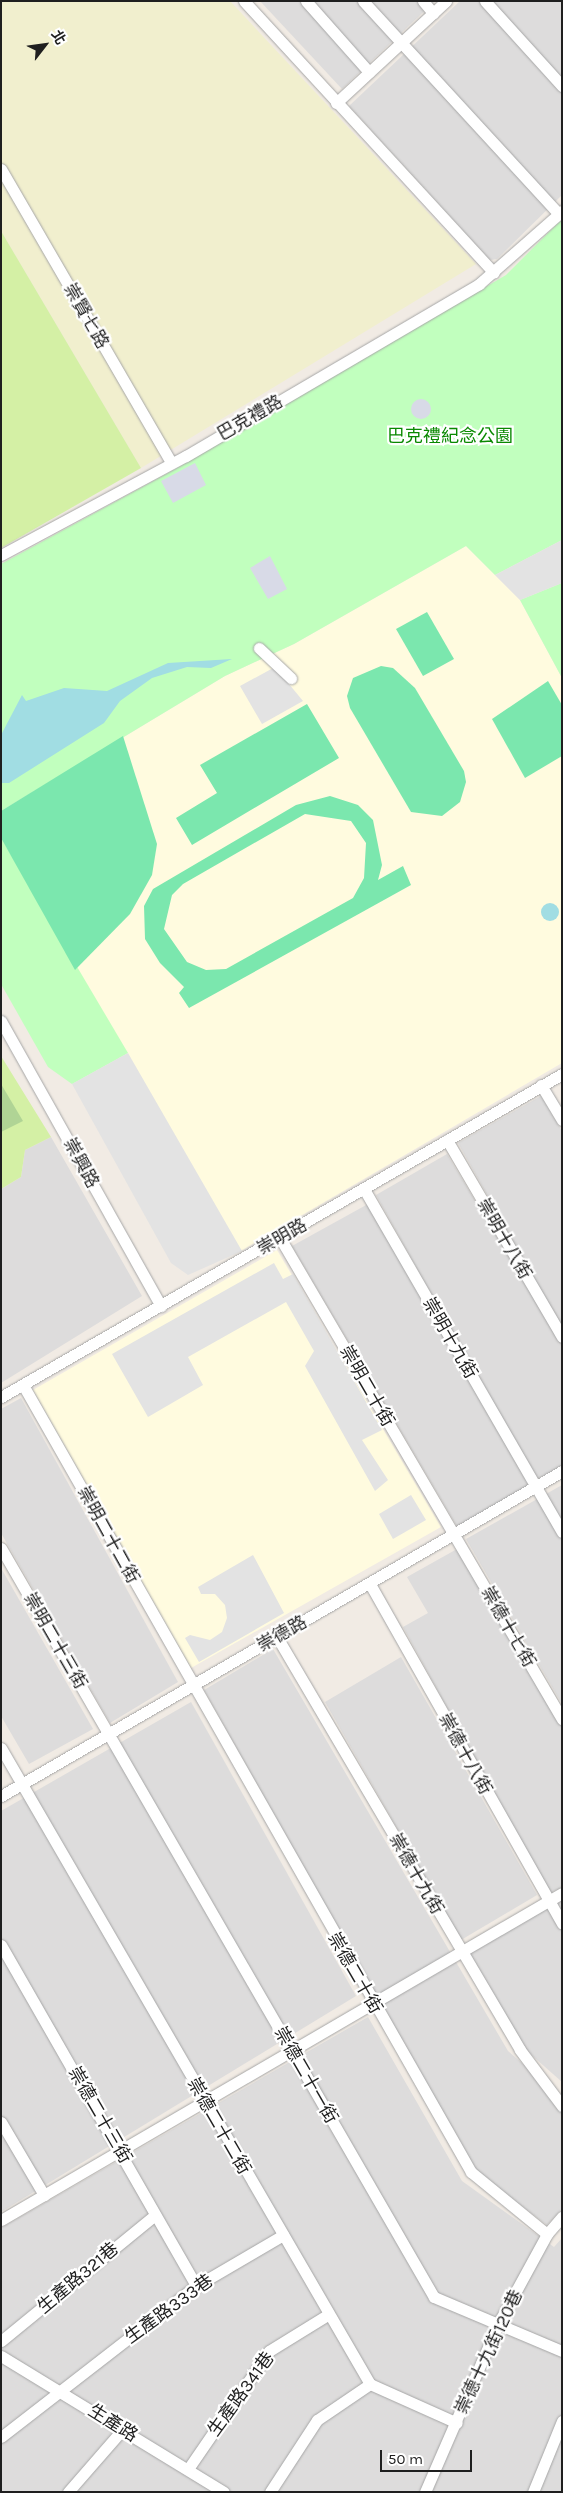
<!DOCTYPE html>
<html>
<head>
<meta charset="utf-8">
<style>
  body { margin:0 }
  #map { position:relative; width:563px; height:2493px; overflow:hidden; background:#f1ebe4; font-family:Karla,"Noto Sans TC",sans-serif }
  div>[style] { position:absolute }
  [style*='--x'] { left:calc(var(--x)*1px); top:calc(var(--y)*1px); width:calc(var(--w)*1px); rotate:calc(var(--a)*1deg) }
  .residential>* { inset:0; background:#dddcdc }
  .education>* { inset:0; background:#fffbdf }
  .farmland>* { inset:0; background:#f1efce }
  .grass>* { inset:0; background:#d4f0a5 }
  .forest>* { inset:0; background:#b0d495 }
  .park>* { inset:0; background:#c1ffbe }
  .pitch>* { inset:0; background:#7be7ae }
  .parking>* { inset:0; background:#e3e3e3 }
  .plaza>* { inset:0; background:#d8dae7 }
  .round { border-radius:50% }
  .water>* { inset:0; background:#a1dde3 }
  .roads { filter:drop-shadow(0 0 1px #a6a6a6) drop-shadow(0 0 1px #a6a6a6) }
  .minor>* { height:11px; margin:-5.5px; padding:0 5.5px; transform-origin:5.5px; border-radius:5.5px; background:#fff }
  span { translate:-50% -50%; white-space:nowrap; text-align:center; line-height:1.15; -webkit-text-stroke:4.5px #fff; paint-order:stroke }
  .street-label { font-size:18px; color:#1f1f1f }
  .park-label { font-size:18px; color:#098901 }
  .frame { position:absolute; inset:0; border:2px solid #1f1f1f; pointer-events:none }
  .north { position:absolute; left:20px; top:20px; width:50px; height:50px; -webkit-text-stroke:4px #fff; paint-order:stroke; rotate:60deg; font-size:14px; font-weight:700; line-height:20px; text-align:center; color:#1f1f1f }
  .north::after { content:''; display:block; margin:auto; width:18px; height:22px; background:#1f1f1f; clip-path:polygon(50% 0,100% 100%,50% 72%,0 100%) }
  .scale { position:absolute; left:380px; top:2450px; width:92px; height:22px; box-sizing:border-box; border:2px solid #1f1f1f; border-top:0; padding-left:6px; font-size:15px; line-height:18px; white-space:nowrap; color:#1f1f1f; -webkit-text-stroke:4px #fff; paint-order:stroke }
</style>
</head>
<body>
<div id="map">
  <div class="residential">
    <div style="clip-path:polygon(260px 1px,435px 1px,342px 89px)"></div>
    <div style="clip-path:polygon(460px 1px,562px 1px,562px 195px,497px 259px,490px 260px,349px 106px)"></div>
    <div style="clip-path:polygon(541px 1096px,562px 1131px,562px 1328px,458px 1143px)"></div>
    <div style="clip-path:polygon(51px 1137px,142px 1296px,1px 1383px,1px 1189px,21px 1177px,25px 1150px)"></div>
    <div style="clip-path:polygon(447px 1154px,562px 1345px,562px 1466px,535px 1480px,376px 1195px)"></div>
    <div style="clip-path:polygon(368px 1204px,532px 1486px,458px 1528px,292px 1246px)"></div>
    <div style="clip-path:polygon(21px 1398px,178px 1682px,110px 1723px,1px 1533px,1px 1409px)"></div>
    <div style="clip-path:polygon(562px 1485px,562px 1704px,466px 1539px)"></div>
    <div style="clip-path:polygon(457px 1549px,562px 1728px,562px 1887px,549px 1894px,403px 1627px,428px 1613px,407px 1577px)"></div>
    <div style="clip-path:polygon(1px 1568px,93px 1729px,29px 1764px,1px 1716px)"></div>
    <div style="clip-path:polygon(273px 1649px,508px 2051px,562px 2098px,562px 2209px,547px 2225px,475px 2171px,204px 1690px)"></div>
    <div style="clip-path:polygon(401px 1657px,537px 1895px,461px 1940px,325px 1702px)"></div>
    <div style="clip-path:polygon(191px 1702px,356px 1996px,1px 2212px,1px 1811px)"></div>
    <div style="clip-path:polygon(562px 1896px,562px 2082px,518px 2043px,466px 1956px)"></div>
    <div style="clip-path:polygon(368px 2017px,462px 2181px,554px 2247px,562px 2238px,562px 2492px,1px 2492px,1px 2228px)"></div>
  </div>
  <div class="education">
    <div style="clip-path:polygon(466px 546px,520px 600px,562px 678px,562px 1063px,239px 1252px,1px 838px,1px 811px,225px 676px,294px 644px)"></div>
    <div style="clip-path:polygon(277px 1250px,441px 1527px,191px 1668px,33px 1390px)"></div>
  </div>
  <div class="farmland">
    <div style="clip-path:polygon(1px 1px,230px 1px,476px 264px,141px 468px,1px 231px)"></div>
  </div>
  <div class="grass">
    <div style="clip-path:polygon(1px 231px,141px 468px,1px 548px)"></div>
    <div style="clip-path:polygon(1px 1056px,51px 1137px,25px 1150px,21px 1177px,1px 1189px)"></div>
  </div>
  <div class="forest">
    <div style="clip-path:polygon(1px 1084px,23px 1121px,1px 1132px)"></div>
  </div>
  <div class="park">
    <div style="clip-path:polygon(562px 219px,562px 540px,495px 575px,466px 546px,294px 644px,225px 676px,1px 811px,1px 564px,179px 467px,506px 275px)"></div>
    <div style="clip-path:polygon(562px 583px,562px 678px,520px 600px)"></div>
    <div style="clip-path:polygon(1px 838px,128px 1053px,72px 1084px,48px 1067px,1px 984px)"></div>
  </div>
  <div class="pitch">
    <div style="clip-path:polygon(427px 612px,454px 659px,423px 676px,396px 629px)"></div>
    <div style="clip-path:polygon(381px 666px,393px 668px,415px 688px,464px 771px,466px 782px,460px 802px,442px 816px,411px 812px,350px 708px,347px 696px,353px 678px)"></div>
    <div style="clip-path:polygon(548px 681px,562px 705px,562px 756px,525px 778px,492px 719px)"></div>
    <div style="clip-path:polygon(307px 704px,339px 758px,192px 845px,176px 818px,217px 793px,200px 765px)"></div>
    <div style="clip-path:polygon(123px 736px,157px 844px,152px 875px,130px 914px,75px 970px,1px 838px,1px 811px)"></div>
    <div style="clip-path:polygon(evenodd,330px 796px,358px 805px,373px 820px,382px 865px,378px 880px,403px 866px,411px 885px,189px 1008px,179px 993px,184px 987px,160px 963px,145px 939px,144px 906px,153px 889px,296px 805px,330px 796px,305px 814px,351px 821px,366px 843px,364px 878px,353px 898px,226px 969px,206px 970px,187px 962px,164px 929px,172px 895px,183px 884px,305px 814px)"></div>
  </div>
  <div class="parking">
    <div style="clip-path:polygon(562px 540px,562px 583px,520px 600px,495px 575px)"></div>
    <div style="clip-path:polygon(275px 667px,303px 701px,262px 724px,240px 686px)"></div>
    <div style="clip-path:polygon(128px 1053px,242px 1251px,188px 1275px,171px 1263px,72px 1084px)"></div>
    <div style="clip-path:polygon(274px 1263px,283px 1279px,293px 1274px,382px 1430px,362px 1440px,388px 1480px,375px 1491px,305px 1366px,314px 1351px,286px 1302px,188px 1357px,203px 1385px,148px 1417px,112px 1354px)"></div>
    <div style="clip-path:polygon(411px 1495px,426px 1520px,393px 1539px,379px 1514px)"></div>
    <div style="clip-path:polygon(253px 1555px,284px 1613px,199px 1662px,185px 1638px,190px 1635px,210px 1640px,222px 1632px,227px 1618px,225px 1605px,215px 1594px,201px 1594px,198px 1587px)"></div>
  </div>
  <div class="plaza">
    <div class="round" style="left:411px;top:399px;width:20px;height:20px"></div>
    <div style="clip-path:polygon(195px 463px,206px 485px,173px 503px,161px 481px)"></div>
    <div style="clip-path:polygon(270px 556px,287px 589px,268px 599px,250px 568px)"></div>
  </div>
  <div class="water">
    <div style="clip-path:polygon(232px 659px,211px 668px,187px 667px,152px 678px,120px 701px,104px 723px,9px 783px,1px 783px,1px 735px,22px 695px,26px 701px,64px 688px,107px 691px,168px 663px)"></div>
    <div class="round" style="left:541px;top:903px;width:18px;height:18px"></div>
  </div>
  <div class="roads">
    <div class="minor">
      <div style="--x:244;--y:1;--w:369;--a:47.4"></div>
      <div style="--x:306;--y:1;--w:95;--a:48.4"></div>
      <div style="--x:363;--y:1;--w:289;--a:47.4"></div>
      <div style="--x:423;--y:1;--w:16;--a:50"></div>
      <div style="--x:485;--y:1;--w:115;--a:47.8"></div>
      <div style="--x:336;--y:103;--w:150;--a:-42.8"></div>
      <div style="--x:1;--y:169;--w:339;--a:59.9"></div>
      <div style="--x:1;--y:555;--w:210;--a:-28.2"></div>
      <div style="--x:186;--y:456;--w:340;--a:-30.4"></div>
      <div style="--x:479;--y:284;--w:111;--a:-41.3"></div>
      <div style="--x:259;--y:648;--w:44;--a:43.2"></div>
      <div style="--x:1;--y:1021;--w:327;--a:60.7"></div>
      <div style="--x:541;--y:1085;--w:41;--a:59"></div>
      <div style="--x:447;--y:1140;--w:228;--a:59.7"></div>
      <div style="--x:364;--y:1189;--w:396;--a:60"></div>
      <div style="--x:280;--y:1238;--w:558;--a:59.62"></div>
      <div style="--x:23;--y:1385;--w:906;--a:60.35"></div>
      <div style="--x:471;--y:2172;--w:98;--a:39.2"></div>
      <div style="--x:1;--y:1397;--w:647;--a:-29.93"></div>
      <div style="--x:1;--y:1548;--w:865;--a:59.97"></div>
      <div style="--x:434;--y:2297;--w:139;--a:22.9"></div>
      <div style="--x:370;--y:1584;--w:390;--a:60.5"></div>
      <div style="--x:277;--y:1637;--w:479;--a:59.5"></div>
      <div style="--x:520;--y:2050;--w:70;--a:53.1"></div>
      <div style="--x:1;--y:1748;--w:735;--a:59.88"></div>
      <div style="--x:370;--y:2384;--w:95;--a:24.1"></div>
      <div style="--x:1;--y:1796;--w:648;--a:-30.08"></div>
      <div style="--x:1;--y:1945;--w:393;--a:60.2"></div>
      <div style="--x:1;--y:2122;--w:85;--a:59.5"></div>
      <div style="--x:1;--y:2220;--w:649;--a:-30.24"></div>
      <div style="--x:1;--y:2341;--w:199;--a:-39.3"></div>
      <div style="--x:1;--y:2356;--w:261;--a:31.4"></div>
      <div style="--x:1;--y:2437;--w:247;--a:-37.8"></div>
      <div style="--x:196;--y:2286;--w:101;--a:-30.4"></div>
      <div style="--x:188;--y:2469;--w:143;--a:-55.5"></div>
      <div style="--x:269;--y:2351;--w:70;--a:-31.7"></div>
      <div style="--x:68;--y:2492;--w:82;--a:-48.9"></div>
      <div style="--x:270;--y:2492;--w:86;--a:-56.9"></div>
      <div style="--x:317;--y:2420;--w:64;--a:-34.2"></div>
      <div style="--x:425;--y:2492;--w:183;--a:-66.5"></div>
      <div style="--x:498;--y:2324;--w:102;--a:-61.4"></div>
      <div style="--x:547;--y:2234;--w:23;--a:-49"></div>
      <div style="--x:533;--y:2492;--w:77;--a:-67.8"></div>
    </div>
  </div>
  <div class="street-label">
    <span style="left:86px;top:316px;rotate:60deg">崇賢七路</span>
    <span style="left:250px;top:418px;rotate:-30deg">巴克禮路</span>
    <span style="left:81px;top:1163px;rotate:61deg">崇興路</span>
    <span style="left:282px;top:1237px;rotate:-30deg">崇明路</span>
    <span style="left:504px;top:1239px;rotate:60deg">崇明十八街</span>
    <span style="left:450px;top:1338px;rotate:60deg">崇明十九街</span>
    <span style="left:367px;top:1386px;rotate:60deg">崇明二十街</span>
    <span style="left:108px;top:1535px;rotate:61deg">崇明二十二街</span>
    <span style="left:508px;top:1627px;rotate:60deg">崇德十七街</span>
    <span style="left:282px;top:1634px;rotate:-30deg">崇德路</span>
    <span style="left:55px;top:1641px;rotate:60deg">崇明二十三街</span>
    <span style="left:465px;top:1754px;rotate:61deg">崇德十八街</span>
    <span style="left:416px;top:1874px;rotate:60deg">崇德十九街</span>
    <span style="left:355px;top:1973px;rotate:60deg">崇德二十街</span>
    <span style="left:306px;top:2075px;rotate:60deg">崇德二十一街</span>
    <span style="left:100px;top:2115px;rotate:60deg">崇德二十三街</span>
    <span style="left:219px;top:2126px;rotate:60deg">崇德二十二街</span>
    <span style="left:78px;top:2278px;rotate:-40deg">生產路321巷</span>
    <span style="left:169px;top:2309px;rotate:-36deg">生產路333巷</span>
    <span style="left:489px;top:2352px;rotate:-65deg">崇德十九街120巷</span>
    <span style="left:241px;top:2394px;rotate:-54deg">生產路341巷</span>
    <span style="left:113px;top:2423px;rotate:32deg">生產路</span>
  </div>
  <div class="park-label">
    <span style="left:450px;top:436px">巴克禮紀念公園</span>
  </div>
  <div class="frame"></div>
  <div class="north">北</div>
  <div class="scale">50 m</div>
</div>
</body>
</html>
